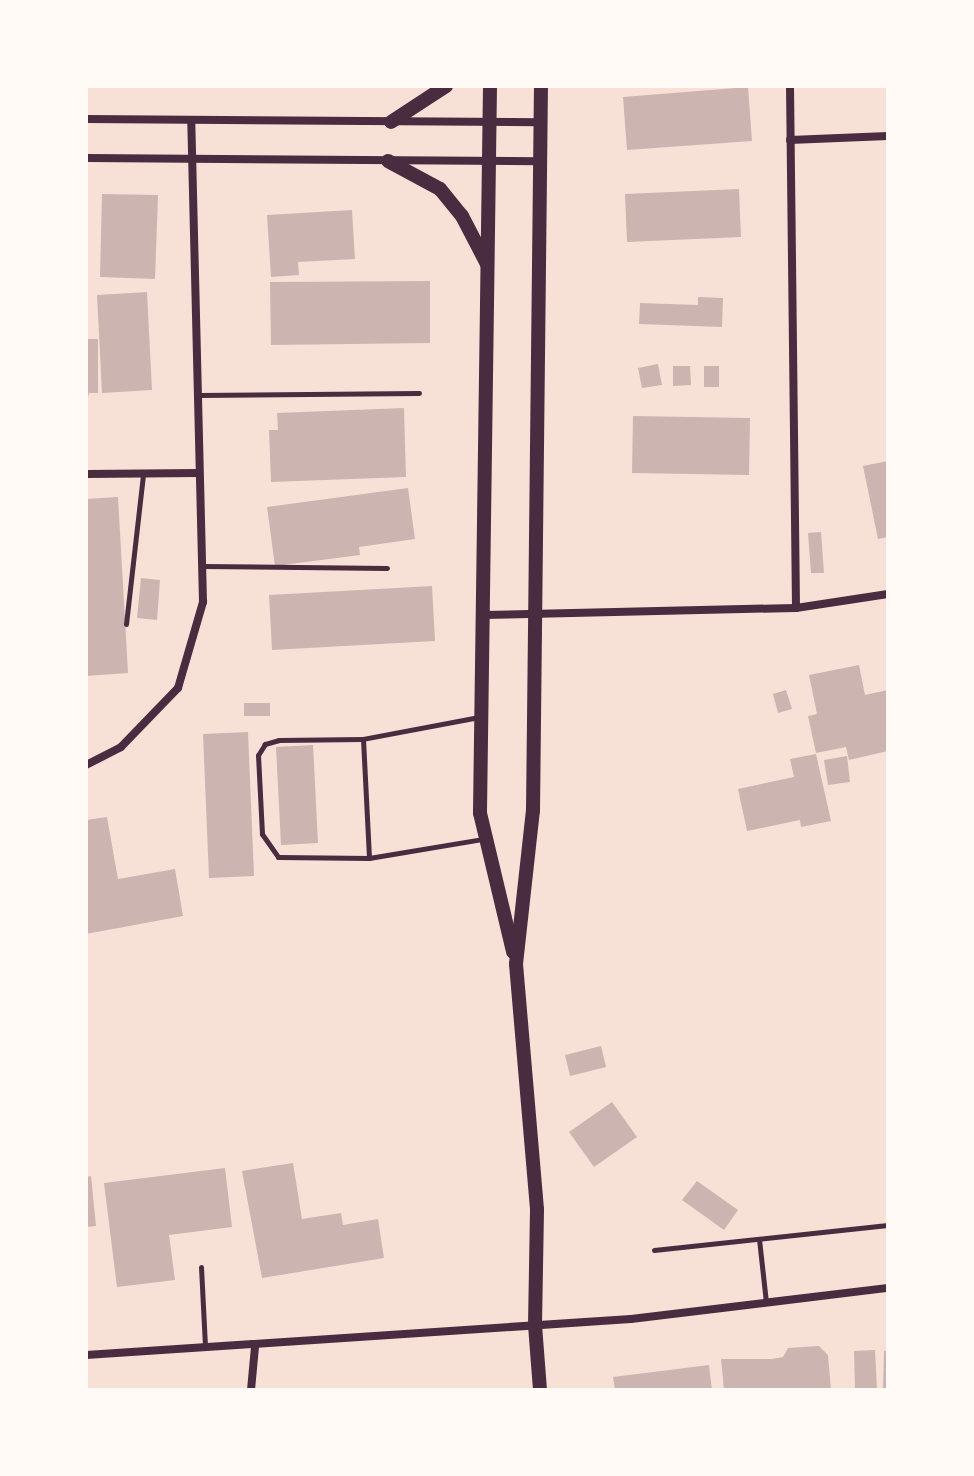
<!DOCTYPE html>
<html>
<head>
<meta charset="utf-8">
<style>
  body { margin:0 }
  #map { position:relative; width:974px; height:1476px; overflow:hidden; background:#f7e1d7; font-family:Lora,serif }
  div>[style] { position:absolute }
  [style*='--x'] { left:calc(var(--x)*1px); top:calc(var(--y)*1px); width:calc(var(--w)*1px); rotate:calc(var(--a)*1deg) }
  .building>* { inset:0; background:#ccb4b1 }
  .service>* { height:5px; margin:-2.5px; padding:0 2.5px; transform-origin:2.5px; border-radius:2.5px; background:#4a2c40 }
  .minor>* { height:8px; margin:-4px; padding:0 4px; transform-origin:4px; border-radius:4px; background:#4a2c40 }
  .tertiary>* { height:14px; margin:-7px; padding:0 7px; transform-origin:7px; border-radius:7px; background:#4a2c40 }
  span { translate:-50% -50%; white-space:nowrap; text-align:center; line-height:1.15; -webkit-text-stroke:7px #fffaf5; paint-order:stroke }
  .frame { position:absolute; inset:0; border:88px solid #fffaf5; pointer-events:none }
</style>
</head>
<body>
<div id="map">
  <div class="building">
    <div style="clip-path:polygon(748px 87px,752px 141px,627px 150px,623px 97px)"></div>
    <div style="clip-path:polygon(739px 189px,741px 237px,627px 242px,625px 194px)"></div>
    <div style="clip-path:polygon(102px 194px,158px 195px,155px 279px,100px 277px)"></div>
    <div style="clip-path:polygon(352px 210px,355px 259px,298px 262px,299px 275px,271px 277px,267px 215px)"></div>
    <div style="clip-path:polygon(430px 281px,430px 343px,271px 345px,270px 282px)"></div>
    <div style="clip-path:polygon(147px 292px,152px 390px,102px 393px,97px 295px)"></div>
    <div style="clip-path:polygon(698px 297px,723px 298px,722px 327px,639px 324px,640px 303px,698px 305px)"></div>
    <div style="clip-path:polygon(88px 339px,98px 339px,98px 393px,89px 393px,86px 406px)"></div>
    <div style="clip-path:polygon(658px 364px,662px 385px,642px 388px,638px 368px)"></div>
    <div style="clip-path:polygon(673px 366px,690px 366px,691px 385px,673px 386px)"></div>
    <div style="clip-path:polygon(704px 366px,719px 366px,719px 387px,704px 387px)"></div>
    <div style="clip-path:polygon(404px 408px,406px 477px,271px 482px,269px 430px,278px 430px,277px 413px)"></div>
    <div style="clip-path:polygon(633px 416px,750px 418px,749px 475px,632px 473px)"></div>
    <div style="clip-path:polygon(888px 461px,888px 537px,878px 539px,863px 466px)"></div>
    <div style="clip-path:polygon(408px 488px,415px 539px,359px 547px,360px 555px,275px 566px,267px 507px)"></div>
    <div style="clip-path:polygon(118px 497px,128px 673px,86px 676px,86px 499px)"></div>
    <div style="clip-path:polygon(821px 532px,824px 573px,811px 573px,808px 533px)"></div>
    <div style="clip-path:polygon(141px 578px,160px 580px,157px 620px,137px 618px)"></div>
    <div style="clip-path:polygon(432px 586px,435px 641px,272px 650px,269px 595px)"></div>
    <div style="clip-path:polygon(859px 665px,865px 695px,888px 690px,888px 751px,849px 760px,846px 747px,816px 753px,808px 716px,817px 714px,809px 675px)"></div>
    <div style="clip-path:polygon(786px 690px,792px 709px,778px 713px,773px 694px)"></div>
    <div style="clip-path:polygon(244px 703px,270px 703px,270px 716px,244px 716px)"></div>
    <div style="clip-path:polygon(248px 732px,254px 876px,209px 878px,203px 734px)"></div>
    <div style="clip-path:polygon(313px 745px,318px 843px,281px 845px,276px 747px)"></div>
    <div style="clip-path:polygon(816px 754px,831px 821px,801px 827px,800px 820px,747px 831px,738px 789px,794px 777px,790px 759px)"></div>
    <div style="clip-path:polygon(847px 756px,850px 782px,828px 785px,824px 760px)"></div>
    <div style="clip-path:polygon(107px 817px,118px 879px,175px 869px,183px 916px,86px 934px,86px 820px)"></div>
    <div style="clip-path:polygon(601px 1046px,606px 1067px,570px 1076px,565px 1055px)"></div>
    <div style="clip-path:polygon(612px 1102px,637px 1137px,594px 1167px,569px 1132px)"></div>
    <div style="clip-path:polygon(293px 1163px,302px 1219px,341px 1213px,343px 1225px,378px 1219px,384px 1258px,262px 1278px,242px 1171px)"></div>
    <div style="clip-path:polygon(225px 1168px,232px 1227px,169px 1235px,175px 1280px,117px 1287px,104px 1183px)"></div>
    <div style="clip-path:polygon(91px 1176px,96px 1226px,86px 1227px,86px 1177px)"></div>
    <div style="clip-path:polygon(697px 1181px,738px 1210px,724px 1230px,682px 1200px)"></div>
    <div style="clip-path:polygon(819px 1346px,828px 1355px,831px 1390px,724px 1390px,721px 1359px,772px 1359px,783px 1357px,788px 1348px)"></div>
    <div style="clip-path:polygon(875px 1350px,877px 1390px,855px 1390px,854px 1351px)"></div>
    <div style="clip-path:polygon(884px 1351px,888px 1351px,888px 1390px,883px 1390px)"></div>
    <div style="clip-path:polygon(709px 1365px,712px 1390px,615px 1390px,613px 1377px)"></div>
  </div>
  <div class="service">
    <div style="--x:198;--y:395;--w:221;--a:-0.5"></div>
    <div style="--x:202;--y:566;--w:185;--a:0.6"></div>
    <div style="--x:126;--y:624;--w:151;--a:-83.5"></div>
    <div style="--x:479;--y:717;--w:118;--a:169.3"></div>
    <div style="--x:363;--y:739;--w:119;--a:87.1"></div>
    <div style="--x:369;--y:858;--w:116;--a:-9.5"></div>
    <div style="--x:363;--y:739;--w:84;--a:179.3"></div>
    <div style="--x:279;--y:740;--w:15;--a:164"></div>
    <div style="--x:265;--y:744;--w:13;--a:122"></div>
    <div style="--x:258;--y:755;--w:79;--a:87.1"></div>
    <div style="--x:262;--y:834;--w:28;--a:55"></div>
    <div style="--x:278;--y:857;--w:91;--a:0.6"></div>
    <div style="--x:759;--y:1239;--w:63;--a:83.7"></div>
    <div style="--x:654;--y:1250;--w:235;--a:-6.1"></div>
    <div style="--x:201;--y:1267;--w:80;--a:87.1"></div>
  </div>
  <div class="minor">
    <div style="--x:790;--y:86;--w:522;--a:89.34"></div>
    <div style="--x:86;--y:119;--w:454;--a:0.4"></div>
    <div style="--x:790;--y:140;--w:98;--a:-2.3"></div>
    <div style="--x:86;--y:158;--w:454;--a:0.4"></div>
    <div style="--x:86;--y:474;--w:113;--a:-0.5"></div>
    <div style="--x:483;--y:615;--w:313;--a:-1.3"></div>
    <div style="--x:796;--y:608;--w:93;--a:-8.7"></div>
    <div style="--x:86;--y:765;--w:39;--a:-27"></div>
    <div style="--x:121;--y:747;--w:82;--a:-46"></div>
    <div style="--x:178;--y:688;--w:90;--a:-73.8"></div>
    <div style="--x:203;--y:602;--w:480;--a:-91.4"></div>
    <div style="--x:86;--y:1355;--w:546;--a:-3.78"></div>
    <div style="--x:631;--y:1319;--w:259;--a:-6.9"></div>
    <div style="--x:251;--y:1390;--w:43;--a:-84.7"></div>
  </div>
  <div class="tertiary">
    <div style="--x:490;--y:86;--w:727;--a:90.79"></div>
    <div style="--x:480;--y:813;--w:143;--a:76.6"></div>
    <div style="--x:391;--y:122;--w:66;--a:-33.2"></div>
    <div style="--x:388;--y:161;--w:59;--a:28.3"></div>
    <div style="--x:440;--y:189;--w:35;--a:51"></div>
    <div style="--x:462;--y:216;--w:54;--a:62.5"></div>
    <div style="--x:540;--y:1390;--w:65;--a:-94.4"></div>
    <div style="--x:535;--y:1325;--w:116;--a:-89"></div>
    <div style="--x:537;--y:1209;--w:246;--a:-94.9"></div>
    <div style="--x:516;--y:964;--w:154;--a:-83.7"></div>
    <div style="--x:533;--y:811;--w:725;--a:-89.37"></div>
  </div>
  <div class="frame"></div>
</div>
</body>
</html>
